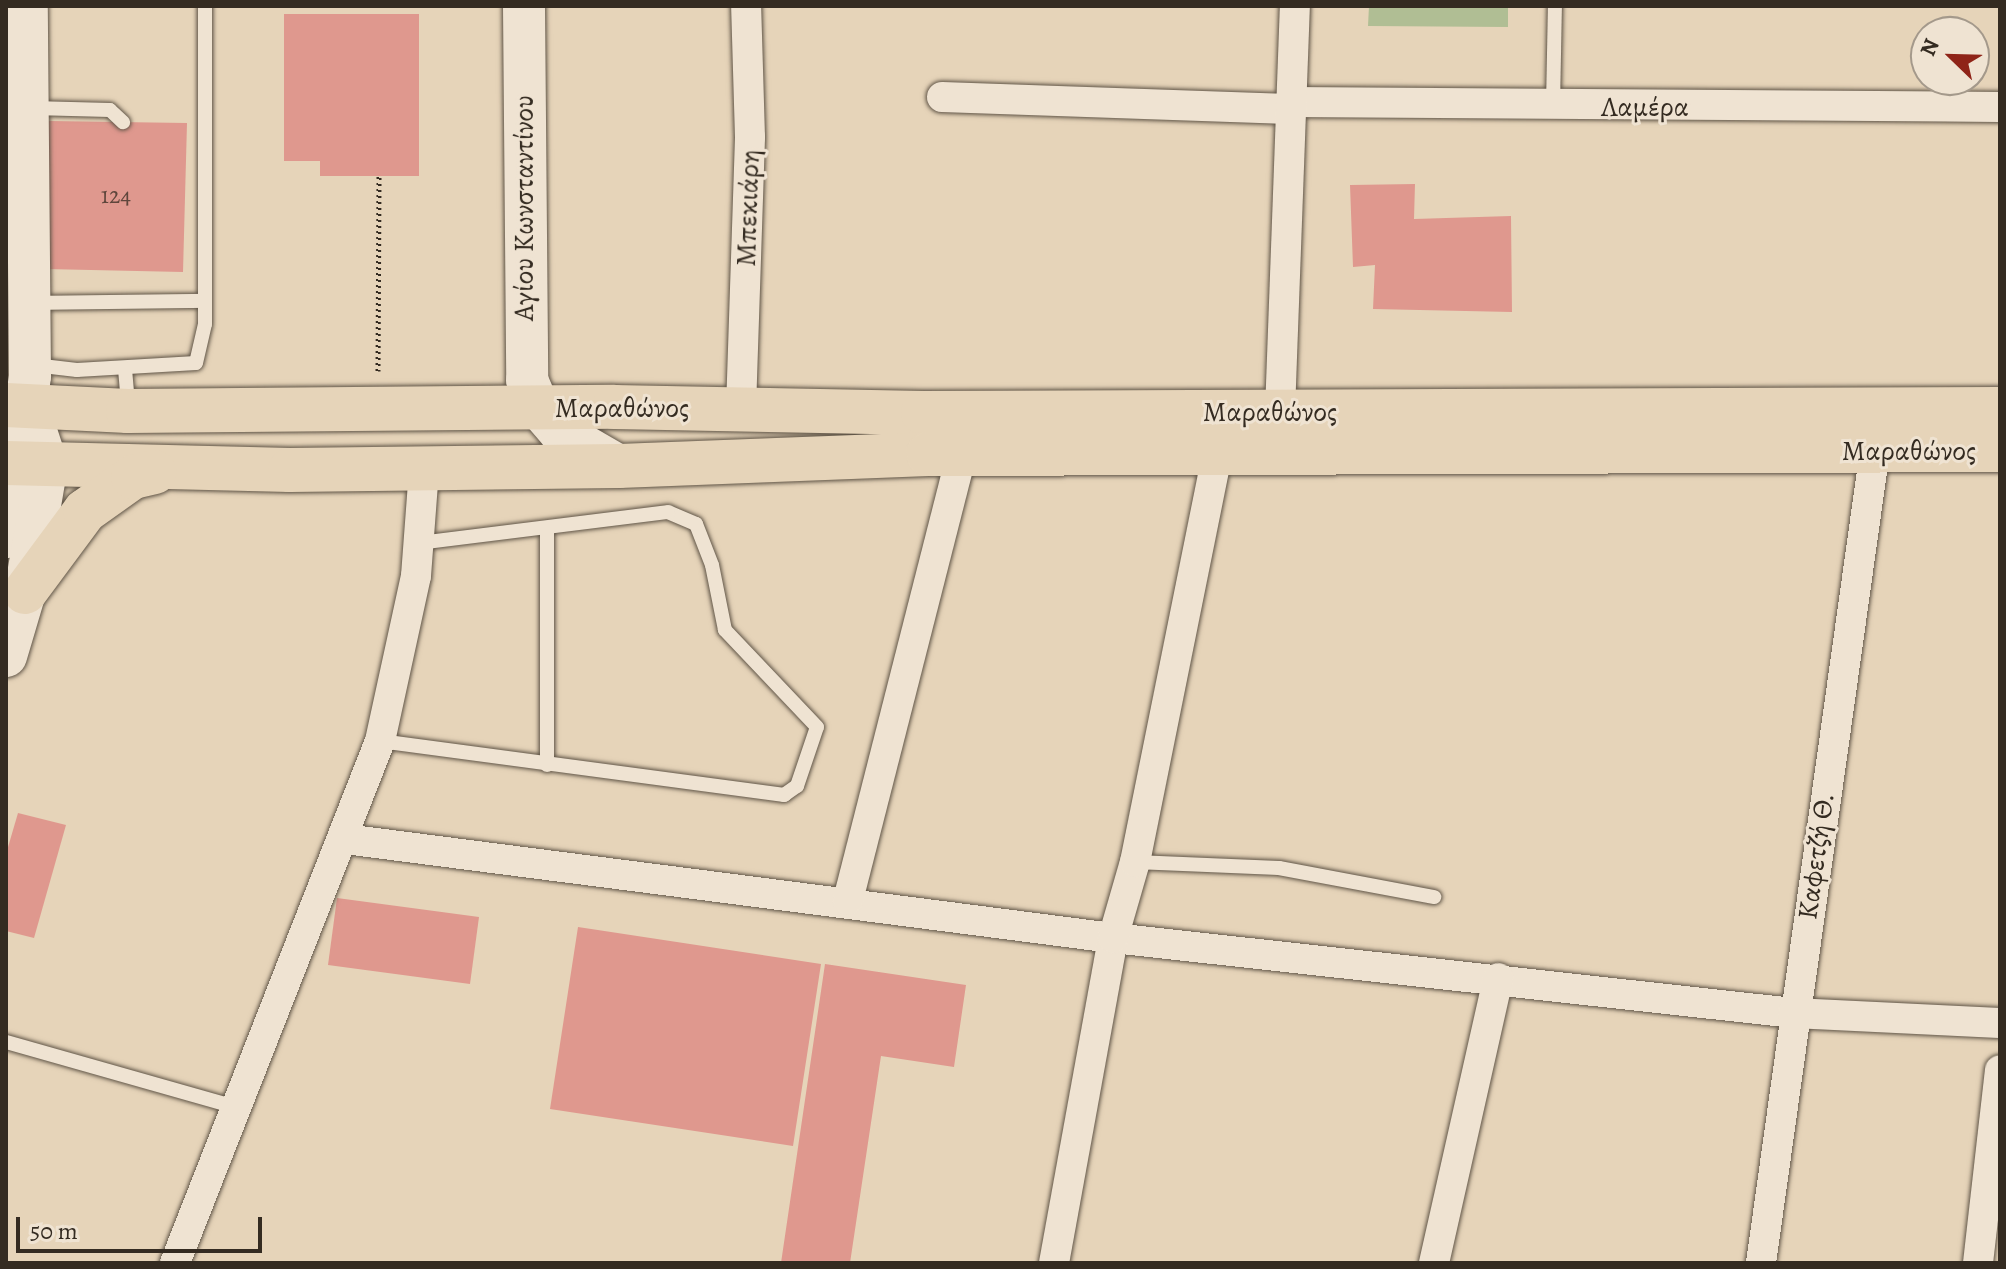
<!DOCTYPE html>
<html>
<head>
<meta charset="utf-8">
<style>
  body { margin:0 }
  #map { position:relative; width:2006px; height:1269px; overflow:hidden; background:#e6d4b9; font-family:Alegreya,serif }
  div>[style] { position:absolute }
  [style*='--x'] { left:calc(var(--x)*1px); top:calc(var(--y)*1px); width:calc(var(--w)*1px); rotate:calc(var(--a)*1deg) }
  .green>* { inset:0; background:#b0be94 }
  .building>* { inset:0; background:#df988e }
  .path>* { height:5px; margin-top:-2.5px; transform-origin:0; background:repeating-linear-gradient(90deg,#342b21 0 2px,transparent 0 6px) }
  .roads { filter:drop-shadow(0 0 2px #605547) drop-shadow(0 0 2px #605547) }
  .lane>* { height:14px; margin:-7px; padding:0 7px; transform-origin:7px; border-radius:7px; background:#efe3d2 }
  .street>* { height:30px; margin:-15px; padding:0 15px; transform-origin:15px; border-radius:15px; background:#efe3d2 }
  .secondary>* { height:42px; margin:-21px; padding:0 21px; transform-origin:21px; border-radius:21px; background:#efe3d2 }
  .primary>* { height:44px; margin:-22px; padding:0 22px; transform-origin:22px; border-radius:22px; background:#e6d4b9 }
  span { translate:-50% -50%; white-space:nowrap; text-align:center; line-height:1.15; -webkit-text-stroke:6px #efe3d2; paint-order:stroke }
  .number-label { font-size:24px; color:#5f463c }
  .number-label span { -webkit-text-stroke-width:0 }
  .street-label { font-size:28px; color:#342b21 }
  .frame { position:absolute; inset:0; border:8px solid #342b21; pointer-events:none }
  .north { position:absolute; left:1910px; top:16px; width:80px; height:80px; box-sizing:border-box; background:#efe3d2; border:2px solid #a4998b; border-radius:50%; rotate:293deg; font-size:22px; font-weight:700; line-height:32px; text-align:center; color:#342b21 }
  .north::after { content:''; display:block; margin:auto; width:28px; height:36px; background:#8f2418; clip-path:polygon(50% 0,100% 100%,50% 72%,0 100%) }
  .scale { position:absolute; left:16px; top:1217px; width:246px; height:36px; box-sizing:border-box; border:4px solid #342b21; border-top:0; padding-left:10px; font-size:24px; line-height:28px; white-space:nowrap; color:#342b21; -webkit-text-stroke:6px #efe3d2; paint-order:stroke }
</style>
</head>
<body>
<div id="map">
  <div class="green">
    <div style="clip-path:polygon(1369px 6px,1508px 6px,1508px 27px,1368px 26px)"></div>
  </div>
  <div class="building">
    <div style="clip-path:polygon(284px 14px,419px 14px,419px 176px,320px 176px,320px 161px,284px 161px)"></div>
    <div style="clip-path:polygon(48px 121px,187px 123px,183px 272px,45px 269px)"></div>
    <div style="clip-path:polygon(1415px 184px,1414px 219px,1511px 216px,1512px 312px,1373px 309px,1375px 265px,1353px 267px,1350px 185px)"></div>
    <div style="clip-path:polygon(18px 813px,66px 825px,34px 938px,6px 931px,6px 854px)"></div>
    <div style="clip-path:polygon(337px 898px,479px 917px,470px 984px,328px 965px)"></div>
    <div style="clip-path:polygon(578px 927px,821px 964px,793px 1146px,550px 1109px)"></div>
    <div style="clip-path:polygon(825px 964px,966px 985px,954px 1067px,881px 1056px,850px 1263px,781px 1263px)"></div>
  </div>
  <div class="path">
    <div style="--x:378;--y:371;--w:195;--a:-89.7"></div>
  </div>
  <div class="roads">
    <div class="lane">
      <div style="--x:1553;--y:106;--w:100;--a:-88.9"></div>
      <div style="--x:32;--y:108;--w:78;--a:1.5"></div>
      <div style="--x:110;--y:110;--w:18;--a:43"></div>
      <div style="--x:34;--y:303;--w:171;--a:-0.7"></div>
      <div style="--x:34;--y:365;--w:43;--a:6.6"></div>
      <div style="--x:77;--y:370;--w:119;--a:-3.4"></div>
      <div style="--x:196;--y:363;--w:40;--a:-77"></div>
      <div style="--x:205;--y:324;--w:318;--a:-90"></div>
      <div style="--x:125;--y:369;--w:37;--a:85"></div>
      <div style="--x:380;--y:741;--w:408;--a:7.6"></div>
      <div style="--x:784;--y:795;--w:16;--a:-35"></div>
      <div style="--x:797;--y:786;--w:62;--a:-71.3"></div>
      <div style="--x:817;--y:727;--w:134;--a:-133.5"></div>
      <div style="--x:725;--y:630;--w:66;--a:-101.3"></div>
      <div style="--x:712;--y:565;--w:44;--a:-111.3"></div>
      <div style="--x:696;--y:524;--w:30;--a:-157"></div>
      <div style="--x:668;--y:512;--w:251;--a:172.9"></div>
      <div style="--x:547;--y:765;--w:236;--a:-90"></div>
      <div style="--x:1135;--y:862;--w:144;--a:2.4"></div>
      <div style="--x:1279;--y:868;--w:158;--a:10.6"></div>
      <div style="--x:6;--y:1042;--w:238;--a:15.8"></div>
    </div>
    <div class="street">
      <div style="--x:942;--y:97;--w:347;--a:2"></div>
      <div style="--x:1290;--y:102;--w:710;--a:0.4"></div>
      <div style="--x:741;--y:409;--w:272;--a:-88.1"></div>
      <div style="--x:750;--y:137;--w:131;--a:-91.7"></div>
      <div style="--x:1280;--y:412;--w:406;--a:-87.9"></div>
      <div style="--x:345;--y:839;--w:774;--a:7.35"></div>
      <div style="--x:1113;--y:938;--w:684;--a:6.29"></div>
      <div style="--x:1793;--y:1013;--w:207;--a:2.8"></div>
      <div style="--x:848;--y:900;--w:460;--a:-75.7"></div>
      <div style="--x:175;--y:1263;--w:561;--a:-68.56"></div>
      <div style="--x:380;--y:741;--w:169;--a:-77.7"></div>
      <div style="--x:416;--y:576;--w:107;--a:-85.7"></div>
      <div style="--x:1054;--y:1263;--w:330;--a:-79.7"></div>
      <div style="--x:1113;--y:938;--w:79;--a:-73.9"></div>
      <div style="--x:1135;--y:862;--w:418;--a:-78.6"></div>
      <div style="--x:1434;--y:1263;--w:292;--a:-77.3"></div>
      <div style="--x:1761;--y:1263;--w:821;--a:-82.02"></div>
      <div style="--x:1978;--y:1263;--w:194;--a:-83.5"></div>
    </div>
    <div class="secondary">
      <div style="--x:524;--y:6;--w:374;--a:89.5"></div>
      <div style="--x:527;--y:380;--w:30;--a:67"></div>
      <div style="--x:539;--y:408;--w:32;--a:49"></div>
      <div style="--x:560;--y:432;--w:68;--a:30"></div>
      <div style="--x:6;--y:537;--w:163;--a:-81.5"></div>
      <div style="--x:30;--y:376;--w:370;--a:-90.5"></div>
      <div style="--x:6;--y:656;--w:67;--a:-73.5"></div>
      <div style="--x:25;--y:592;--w:129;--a:-80.2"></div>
      <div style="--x:47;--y:465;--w:36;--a:-108"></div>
    </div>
    <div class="primary">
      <div style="--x:6;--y:405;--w:122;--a:2.8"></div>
      <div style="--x:128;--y:411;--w:486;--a:-0.5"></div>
      <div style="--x:614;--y:407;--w:309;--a:1.1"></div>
      <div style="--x:923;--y:413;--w:1077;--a:-0.21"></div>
      <div style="--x:6;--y:463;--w:284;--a:1.4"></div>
      <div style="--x:290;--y:470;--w:329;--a:-0.7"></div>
      <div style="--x:619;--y:466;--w:309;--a:-2.2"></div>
      <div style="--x:928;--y:454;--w:1072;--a:-0.21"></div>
      <div style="--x:25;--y:592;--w:101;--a:-53.5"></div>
      <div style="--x:85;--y:511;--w:59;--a:-35.3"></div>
      <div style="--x:133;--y:477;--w:22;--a:-13"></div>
    </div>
  </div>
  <div class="number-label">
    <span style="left:116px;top:196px">124</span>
  </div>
  <div class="street-label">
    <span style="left:1645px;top:107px">Λαμέρα</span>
    <span style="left:524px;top:208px;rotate:-90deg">Αγίου Κωνσταντίνου</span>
    <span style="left:748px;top:208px;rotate:-88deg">Μπεκιάρη</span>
    <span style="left:622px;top:408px">Μαραθώνος</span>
    <span style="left:1270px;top:412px">Μαραθώνος</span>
    <span style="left:1909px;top:451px">Μαραθώνος</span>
    <span style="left:1816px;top:856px;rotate:-82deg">Καφετζή Θ.</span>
  </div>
  <div class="frame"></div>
  <div class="north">N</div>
  <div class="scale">50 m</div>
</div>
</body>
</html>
